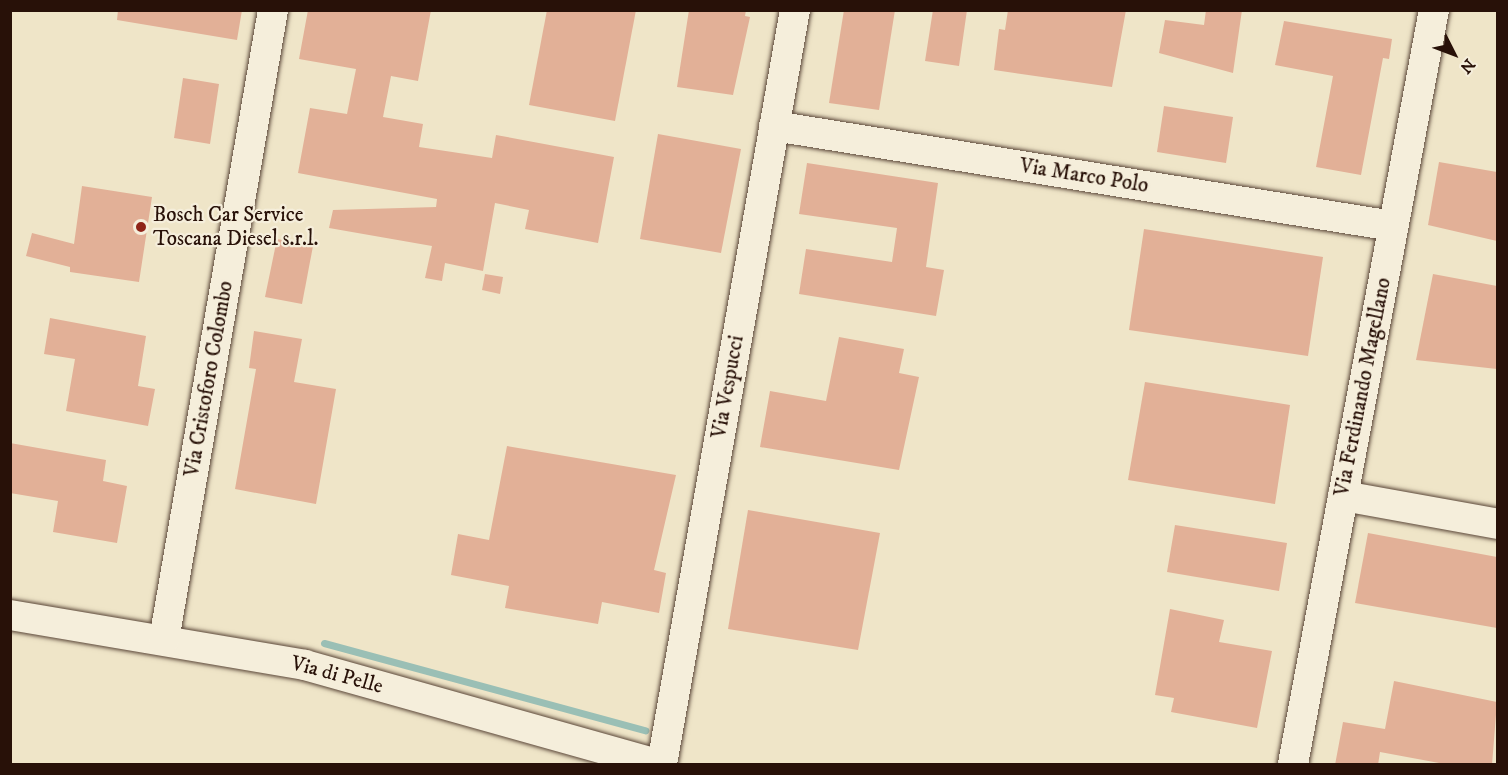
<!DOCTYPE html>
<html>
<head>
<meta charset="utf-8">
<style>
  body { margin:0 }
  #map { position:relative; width:1508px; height:775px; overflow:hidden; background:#efe5c8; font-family:"IM FELL DW Pica",serif }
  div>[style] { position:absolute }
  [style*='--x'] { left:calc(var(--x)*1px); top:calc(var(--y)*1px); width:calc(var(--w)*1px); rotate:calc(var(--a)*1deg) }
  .stream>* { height:7px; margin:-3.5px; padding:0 3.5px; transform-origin:3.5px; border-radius:3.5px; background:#9abfb5 }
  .building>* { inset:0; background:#e2b097 }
  .roads { filter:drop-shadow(0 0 2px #5a4638) drop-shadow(0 0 2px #5a4638) }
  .minor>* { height:30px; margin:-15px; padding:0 15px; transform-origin:15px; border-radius:15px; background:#f5eedb }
  .dots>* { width:16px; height:16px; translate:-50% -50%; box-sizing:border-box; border:3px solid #f5eedb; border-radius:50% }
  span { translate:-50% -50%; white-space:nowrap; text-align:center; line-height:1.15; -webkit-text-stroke:4.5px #f5eedb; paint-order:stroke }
  .street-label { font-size:21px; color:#281108 }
  .poi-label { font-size:21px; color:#281108 }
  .left { translate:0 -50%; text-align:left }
  .frame { position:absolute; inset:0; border:12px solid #281108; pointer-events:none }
  .north { position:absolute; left:1424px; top:24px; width:60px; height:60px; -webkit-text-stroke:4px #f5eedb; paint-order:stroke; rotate:132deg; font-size:16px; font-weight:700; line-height:24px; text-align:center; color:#281108 }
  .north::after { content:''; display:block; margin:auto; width:21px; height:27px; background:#281108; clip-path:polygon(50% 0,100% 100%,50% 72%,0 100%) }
</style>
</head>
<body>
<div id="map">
  <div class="stream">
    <div style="--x:324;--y:643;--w:333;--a:15.2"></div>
  </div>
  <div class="building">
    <div style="clip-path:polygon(118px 10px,242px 10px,237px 40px,117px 20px)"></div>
    <div style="clip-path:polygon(308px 10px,431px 10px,418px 81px,391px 76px,383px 117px,423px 124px,419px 147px,492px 158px,496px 135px,614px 157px,598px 243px,525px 229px,529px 210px,495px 203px,483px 271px,445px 263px,442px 281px,425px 278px,432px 246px,329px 228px,333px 210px,436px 207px,437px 199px,298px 173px,310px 108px,347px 114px,356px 69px,299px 59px)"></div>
    <div style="clip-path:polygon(547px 10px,636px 10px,615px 121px,529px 105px)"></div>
    <div style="clip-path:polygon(689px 10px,746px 10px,745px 16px,750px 17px,733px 95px,677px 87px)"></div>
    <div style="clip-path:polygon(844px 10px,895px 10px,879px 110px,829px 103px)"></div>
    <div style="clip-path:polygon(933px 10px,967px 10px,959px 66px,925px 61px)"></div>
    <div style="clip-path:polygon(1008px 10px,1126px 10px,1112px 87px,994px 70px,999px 29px,1005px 30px)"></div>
    <div style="clip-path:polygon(1206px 10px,1242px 10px,1233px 73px,1159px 53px,1165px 20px,1204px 25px)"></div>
    <div style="clip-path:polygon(1284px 21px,1392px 39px,1389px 59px,1383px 58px,1361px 175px,1316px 167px,1333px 76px,1275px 65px)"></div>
    <div style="clip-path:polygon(183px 78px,219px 84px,210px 144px,174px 138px)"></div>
    <div style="clip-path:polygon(1164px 106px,1233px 117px,1226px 163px,1157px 152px)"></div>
    <div style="clip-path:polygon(658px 134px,741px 149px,721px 253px,640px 239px)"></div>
    <div style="clip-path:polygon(1439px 162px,1497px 172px,1497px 241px,1428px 225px)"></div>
    <div style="clip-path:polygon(807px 163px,938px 183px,926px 267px,944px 270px,936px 316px,799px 294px,806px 249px,892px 262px,897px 228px,799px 214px)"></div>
    <div style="clip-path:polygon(82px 186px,152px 197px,139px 282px,70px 272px,70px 267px,26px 256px,32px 233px,74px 244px)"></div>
    <div style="clip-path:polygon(1144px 229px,1323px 257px,1308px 356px,1129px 330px)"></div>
    <div style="clip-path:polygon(277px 239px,313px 246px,302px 304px,265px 297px)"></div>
    <div style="clip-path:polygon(485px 274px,503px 277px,500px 294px,482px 290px)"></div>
    <div style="clip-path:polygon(1433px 274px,1497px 286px,1497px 369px,1416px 360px)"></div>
    <div style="clip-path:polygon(50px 318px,146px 336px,138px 386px,155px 389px,148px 426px,66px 411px,75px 359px,44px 354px)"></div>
    <div style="clip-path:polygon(254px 331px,302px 339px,294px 382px,336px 389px,316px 504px,235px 489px,256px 369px,249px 368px)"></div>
    <div style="clip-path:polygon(839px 337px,904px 349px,899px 373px,919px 377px,899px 470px,760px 447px,770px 391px,826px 401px)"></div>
    <div style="clip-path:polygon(1145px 382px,1290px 405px,1275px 504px,1128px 480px)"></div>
    <div style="clip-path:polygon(10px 443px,106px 460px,103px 481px,127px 486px,117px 543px,53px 532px,58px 501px,10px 493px)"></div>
    <div style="clip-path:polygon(507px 446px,676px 475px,654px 570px,666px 573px,659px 613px,602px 602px,598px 624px,505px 608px,509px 586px,451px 575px,458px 534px,489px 540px)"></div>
    <div style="clip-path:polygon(748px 510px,880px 533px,858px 650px,728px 629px)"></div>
    <div style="clip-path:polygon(1175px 525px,1287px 543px,1279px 591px,1167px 572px)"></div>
    <div style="clip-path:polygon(1368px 533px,1497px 557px,1497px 628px,1355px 603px)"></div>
    <div style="clip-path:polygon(1170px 609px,1224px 620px,1219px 642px,1272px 651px,1257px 728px,1171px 712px,1174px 698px,1155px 695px)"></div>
    <div style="clip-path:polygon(1394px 681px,1497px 702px,1492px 765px,1450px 765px,1380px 752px,1378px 765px,1335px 765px,1343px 722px,1385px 729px)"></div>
  </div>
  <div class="roads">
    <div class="minor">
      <div style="--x:774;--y:126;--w:627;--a:9.18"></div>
      <div style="--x:1343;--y:496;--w:158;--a:10.2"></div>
      <div style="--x:10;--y:615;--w:299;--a:9.6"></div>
      <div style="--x:305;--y:665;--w:366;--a:15.7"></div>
      <div style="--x:164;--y:640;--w:639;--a:-80.18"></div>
      <div style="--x:662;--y:764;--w:766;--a:-80"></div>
      <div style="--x:1293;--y:764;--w:767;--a:-79.41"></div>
    </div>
  </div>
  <div class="dots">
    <div style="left:141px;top:227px;background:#8f2418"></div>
  </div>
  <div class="street-label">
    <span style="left:1084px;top:176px;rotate:9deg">Via Marco Polo</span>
    <span style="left:209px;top:379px;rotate:-80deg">Via Cristoforo Colombo</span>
    <span style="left:728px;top:387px;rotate:-80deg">Via Vespucci</span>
    <span style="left:1363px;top:387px;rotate:-79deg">Via Ferdinando Magellano</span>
    <span style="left:337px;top:675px;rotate:15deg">Via di Pelle</span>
  </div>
  <div class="poi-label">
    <span class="left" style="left:153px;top:227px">Bosch Car Service<br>Toscana Diesel s.r.l.</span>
  </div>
  <div class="frame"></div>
  <div class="north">N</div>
</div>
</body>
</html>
